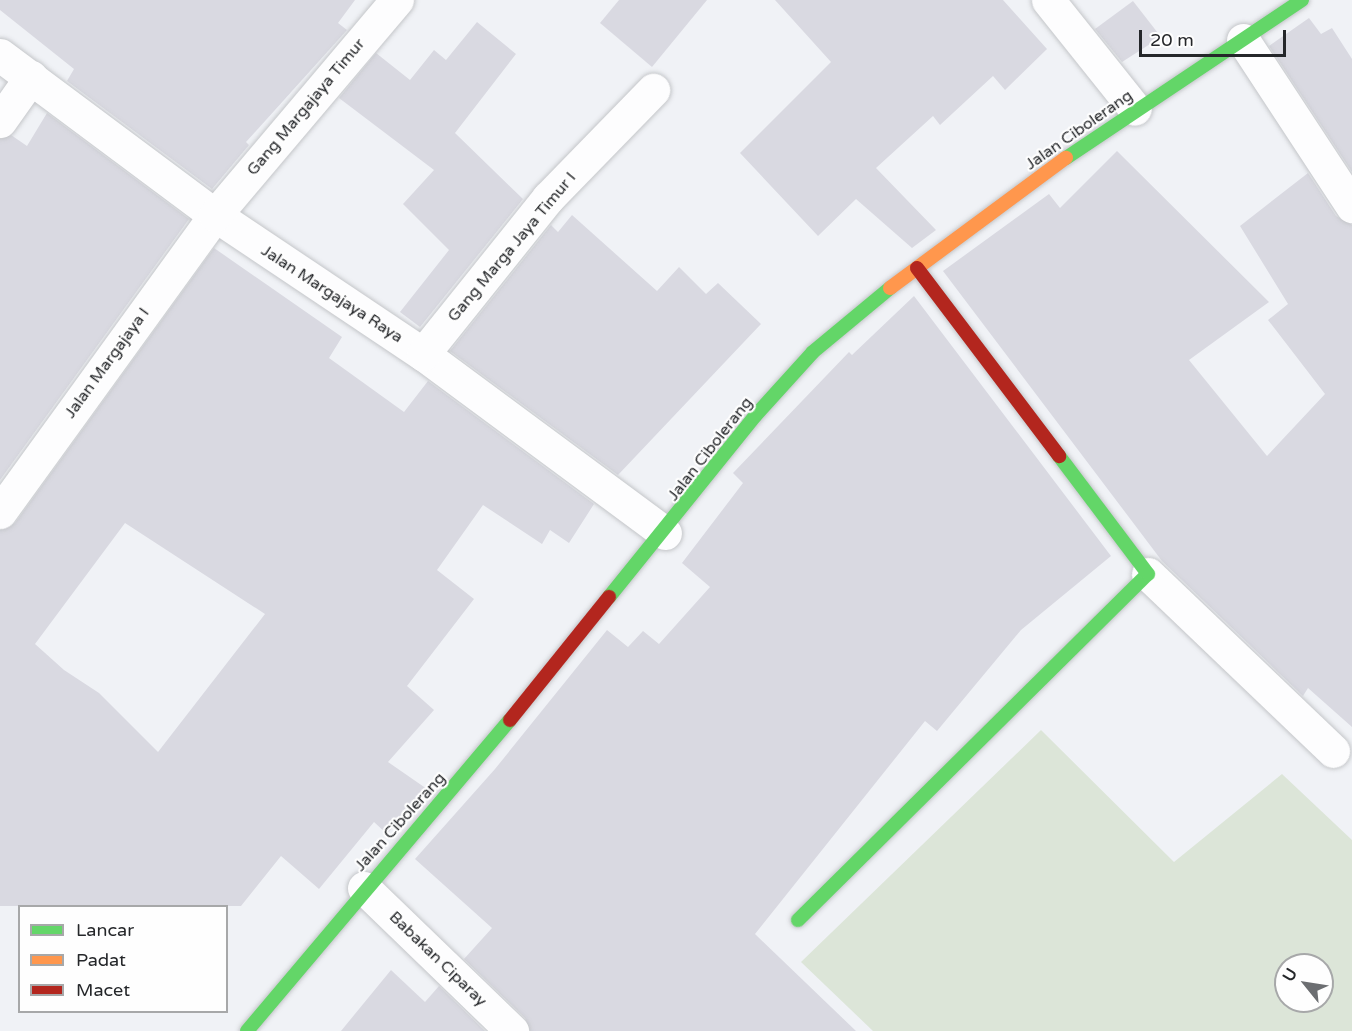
<!DOCTYPE html>
<html>
<head>
<meta charset="utf-8">
<style>
  body { margin:0 }
  #map { position:relative; width:1352px; height:1031px; overflow:hidden; background:#f0f2f6; font-family:"Varela Round",sans-serif }
  div>[style] { position:absolute }
  [style*='--x'] { left:calc(var(--x)*1px); top:calc(var(--y)*1px); width:calc(var(--w)*1px); rotate:calc(var(--a)*1deg) }
  .green>* { inset:0; background:#dce5d8 }
  .building>* { inset:0; background:#d9d9e1 }
  .roads { filter:drop-shadow(0 0 2px #c4c6c9) drop-shadow(0 0 2px #c4c6c9) }
  .street>* { height:33px; margin:-16.5px; padding:0 16.5px; transform-origin:16.5px; border-radius:16.5px; background:#fdfdfe }
  .fast>* { height:14px; margin:-7px; padding:0 7px; transform-origin:7px; border-radius:7px; background:#63d668 }
  .slow>* { height:14px; margin:-7px; padding:0 7px; transform-origin:7px; border-radius:7px; background:#ff974d }
  .jam>* { height:14px; margin:-7px; padding:0 7px; transform-origin:7px; border-radius:7px; background:#b3261e }
  span { translate:-50% -50%; white-space:nowrap; text-align:center; line-height:1.15; -webkit-text-stroke:4.5px #fefefe; paint-order:stroke }
  .street-label { font-size:16px; color:#25272a }
  .legend { position:absolute; left:18px; top:905px; width:210px; height:108px; box-sizing:border-box; background:#fefefe; border:2px solid #a7a8a9; margin:0; padding:8px 10px; list-style:none; font-size:18px; color:#25272a }
  .legend li { display:flex; align-items:center; gap:12px; height:30px }
  .legend b { width:30px; border:2px solid #a7a8a9 }
  .north { position:absolute; left:1274px; top:953px; width:60px; height:60px; box-sizing:border-box; background:#fefefe; border:2px solid #a7a8a9; border-radius:50%; rotate:300deg; font-size:16px; font-weight:700; line-height:24px; text-align:center; color:#25272a }
  .north::after { content:''; display:block; margin:auto; width:21px; height:27px; background:#6c6e71; clip-path:polygon(50% 0,100% 100%,50% 72%,0 100%) }
  .scale { position:absolute; left:1139px; top:30px; width:147px; height:27px; box-sizing:border-box; border:3px solid #25272a; border-top:0; padding-left:8px; font-size:18px; line-height:21px; white-space:nowrap; color:#25272a; -webkit-text-stroke:4px #fefefe; paint-order:stroke }
</style>
</head>
<body>
<div id="map">
  <div class="green">
    <div style="clip-path:polygon(evenodd,1041px 730px,1174px 862px,1282px 774px,1352px 840px,1352px 1031px,873px 1031px,801px 962px,1041px 730px,1286px 965px,1322px 965px,1322px 1001px,1286px 1001px,1286px 965px)"></div>
  </div>
  <div class="building">
    <div style="clip-path:polygon(0 0,355px 0,338px 23px,347px 30px,246px 142px,249px 145px,212px 189px,67px 81px,74px 69px,0 10px)"></div>
    <div style="clip-path:polygon(619px 0,707px 0,652px 67px,600px 23px)"></div>
    <div style="clip-path:polygon(775px 0,1003px 0,1047px 49px,1005px 90px,993px 76px,940px 125px,933px 116px,876px 168px,936px 230px,912px 248px,856px 199px,818px 236px,740px 153px,831px 62px)"></div>
    <div style="clip-path:polygon(1133px 1px,1161px 37px,1122px 62px,1095px 29px)"></div>
    <div style="clip-path:polygon(1309px 18px,1321px 34px,1332px 28px,1352px 59px,1352px 172px,1269px 46px)"></div>
    <div style="clip-path:polygon(477px 22px,516px 54px,455px 133px,523px 199px,420px 327px,400px 312px,449px 250px,403px 204px,434px 170px,339px 98px,376px 53px,410px 80px,434px 50px,446px 60px)"></div>
    <div style="clip-path:polygon(47px 113px,189px 219px,0 480px,0 139px,11px 135px,27px 146px)"></div>
    <div style="clip-path:polygon(1117px 151px,1269px 302px,1189px 360px,1267px 456px,1325px 394px,1268px 320px,1288px 304px,1240px 226px,1308px 173px,1336px 216px,1352px 225px,1352px 727px,1308px 688px,1303px 696px,1162px 561px,943px 271px,1049px 194px,1060px 208px)"></div>
    <div style="clip-path:polygon(572px 215px,657px 291px,679px 267px,706px 294px,718px 283px,761px 324px,618px 475px,450px 351px,551px 225px,558px 232px)"></div>
    <div style="clip-path:polygon(evenodd,214px 248px,342px 337px,329px 358px,404px 412px,428px 381px,594px 504px,569px 543px,550px 530px,542px 544px,483px 505px,437px 570px,474px 599px,407px 686px,434px 710px,388px 762px,427px 789px,387px 834px,374px 822px,319px 889px,281px 856px,241px 906px,0 906px,0 530px,15px 523px,214px 248px,125px 523px,265px 614px,158px 752px,99px 693px,64px 670px,35px 644px,125px 523px)"></div>
    <div style="clip-path:polygon(914px 296px,1111px 556px,1021px 630px,937px 731px,925px 721px,755px 934px,856px 1031px,530px 1031px,525px 1018px,464px 959px,492px 928px,415px 859px,495px 769px,607px 630px,628px 647px,643px 631px,659px 644px,710px 587px,682px 563px,743px 483px,733px 473px,849px 352px,852px 355px)"></div>
    <div style="clip-path:polygon(391px 970px,425px 1002px,439px 986px,485px 1031px,341px 1031px)"></div>
  </div>
  <div class="roads">
    <div class="street">
      <div style="--x:1048;--y:0;--w:139;--a:51.4"></div>
      <div style="--x:1243;--y:40;--w:199;--a:56.7"></div>
      <div style="--x:0;--y:55;--w:268;--a:36.7"></div>
      <div style="--x:215;--y:215;--w:250;--a:33.8"></div>
      <div style="--x:423;--y:354;--w:301;--a:36.5"></div>
      <div style="--x:0;--y:121;--w:54;--a:-54.8"></div>
      <div style="--x:423;--y:354;--w:200;--a:-51.3"></div>
      <div style="--x:548;--y:198;--w:151;--a:-45.8"></div>
      <div style="--x:0;--y:512;--w:367;--a:-54.1"></div>
      <div style="--x:215;--y:215;--w:282;--a:-49.8"></div>
      <div style="--x:1148;--y:574;--w:256;--a:43.7"></div>
      <div style="--x:364;--y:888;--w:206;--a:44"></div>
    </div>
    <div class="fast">
      <div style="--x:1066;--y:158;--w:284;--a:-33.8"></div>
      <div style="--x:609;--y:597;--w:233;--a:-51.1"></div>
      <div style="--x:755;--y:416;--w:86;--a:-47.8"></div>
      <div style="--x:813;--y:352;--w:100;--a:-39.7"></div>
      <div style="--x:798;--y:920;--w:492;--a:-44.7"></div>
      <div style="--x:1148;--y:574;--w:148;--a:-127"></div>
      <div style="--x:247;--y:1031;--w:407;--a:-49.8"></div>
    </div>
    <div class="slow">
      <div style="--x:890;--y:288;--w:219;--a:-36.5"></div>
    </div>
    <div class="jam">
      <div style="--x:917;--y:268;--w:236;--a:52.9"></div>
      <div style="--x:510;--y:720;--w:158;--a:-51.2"></div>
    </div>
  </div>
  <div class="street-label">
    <span style="left:306px;top:107px;rotate:-50deg">Gang Margajaya Timur</span>
    <span style="left:1079px;top:130px;rotate:-35deg">Jalan Cibolerang</span>
    <span style="left:512px;top:247px;rotate:-50deg">Gang Marga Jaya Timur I</span>
    <span style="left:332px;top:294px;rotate:33deg">Jalan Margajaya Raya</span>
    <span style="left:107px;top:363px;rotate:-54deg">Jalan Margajaya I</span>
    <span style="left:710px;top:449px;rotate:-52deg">Jalan Cibolerang</span>
    <span style="left:400px;top:822px;rotate:-48deg">Jalan Cibolerang</span>
    <span style="left:438px;top:959px;rotate:44deg">Babakan Ciparay</span>
  </div>
  <ul class="legend">
  <li><b style="height:8px;background:#63d668"></b>Lancar</li>
  <li><b style="height:8px;background:#ff974d"></b>Padat</li>
  <li><b style="height:8px;background:#b3261e"></b>Macet</li>
  </ul>
  <div class="north">U</div>
  <div class="scale">20 m</div>
</div>
</body>
</html>
